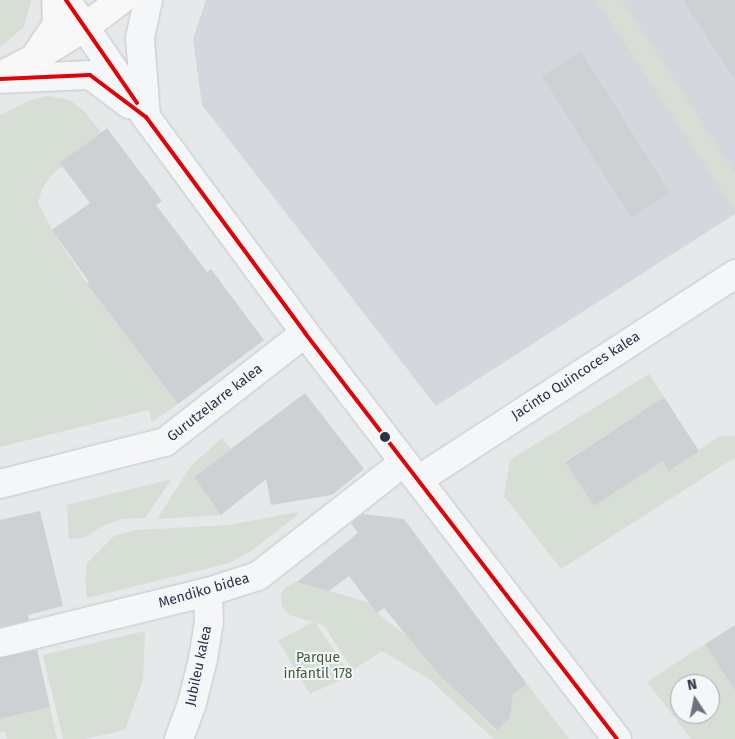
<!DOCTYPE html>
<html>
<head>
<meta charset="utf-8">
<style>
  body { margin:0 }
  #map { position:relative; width:735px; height:739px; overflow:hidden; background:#e6e8ea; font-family:"Fira Sans",sans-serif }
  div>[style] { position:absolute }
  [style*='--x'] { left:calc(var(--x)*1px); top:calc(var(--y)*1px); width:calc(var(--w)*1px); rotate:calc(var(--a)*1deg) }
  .built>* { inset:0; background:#d4d7dd }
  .green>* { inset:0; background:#d6ded6 }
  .building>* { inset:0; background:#ced0d3 }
  .roads { filter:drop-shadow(0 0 1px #c4c6c8) drop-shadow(0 0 1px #c4c6c8) }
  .minor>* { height:28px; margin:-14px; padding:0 14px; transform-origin:14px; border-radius:14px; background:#f5f6f7 }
  .primary>* { height:28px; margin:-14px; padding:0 14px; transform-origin:14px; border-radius:14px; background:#f8f8f8 }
  .bus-1>* { height:4px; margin:-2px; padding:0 2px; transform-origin:2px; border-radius:2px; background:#e00109 }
  .dots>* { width:14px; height:14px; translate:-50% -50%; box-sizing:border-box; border:2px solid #f4f6f9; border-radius:50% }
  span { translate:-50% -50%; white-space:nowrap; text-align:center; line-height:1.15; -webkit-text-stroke:4px #f4f6f9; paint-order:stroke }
  .street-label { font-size:14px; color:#2b3445 }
  .park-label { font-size:14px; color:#3f6138 }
  .north { position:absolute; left:670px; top:674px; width:50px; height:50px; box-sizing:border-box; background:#f4f6f9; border:1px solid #a4a8b1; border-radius:50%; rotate:349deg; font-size:14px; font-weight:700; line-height:20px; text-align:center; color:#2b3445 }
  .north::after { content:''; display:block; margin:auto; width:18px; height:22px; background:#6c737f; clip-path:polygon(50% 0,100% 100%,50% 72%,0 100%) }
</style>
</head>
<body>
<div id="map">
  <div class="built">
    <div style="clip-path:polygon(206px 0,735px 0,735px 214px,436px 406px,202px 105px,193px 39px)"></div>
  </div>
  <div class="green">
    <div style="clip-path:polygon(0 0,31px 0,24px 27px,0 47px)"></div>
    <div style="clip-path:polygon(596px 0,622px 0,735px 173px,735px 210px)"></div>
    <div style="clip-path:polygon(47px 96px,70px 100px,85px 112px,101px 132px,61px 163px,62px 166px,51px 176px,42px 189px,38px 203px,52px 230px,87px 284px,178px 404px,152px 422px,149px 410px,0 447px,0 115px,31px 100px)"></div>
    <div style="clip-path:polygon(649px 374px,664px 397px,565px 461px,594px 506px,663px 461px,670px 470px,720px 436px,735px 436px,735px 459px,734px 458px,561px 569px,504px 496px,510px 460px)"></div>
    <div style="clip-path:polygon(222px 438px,231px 449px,194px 477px,221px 515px,157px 519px,191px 466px)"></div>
    <div style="clip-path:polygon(172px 479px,145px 518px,122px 519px,102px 526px,84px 538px,69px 539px,67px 505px)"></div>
    <div style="clip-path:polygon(297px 512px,299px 514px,251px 551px,229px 563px,87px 598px,85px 579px,87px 563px,114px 536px,136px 530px,229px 525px)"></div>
    <div style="clip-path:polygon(296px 581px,370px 603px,377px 613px,408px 637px,439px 675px,496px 730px,510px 718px,513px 694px,527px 684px,569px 739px,494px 739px,429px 679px,382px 651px,353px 670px,324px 626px,315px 622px,351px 675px,310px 694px,278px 641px,313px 622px,289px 615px,282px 606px,281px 595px,284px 589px)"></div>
    <div style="clip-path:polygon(145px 631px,143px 680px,125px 730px,85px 739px,63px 739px,43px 655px)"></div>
    <div style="clip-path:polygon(evenodd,705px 644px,735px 688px,735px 739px,691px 739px,647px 682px,705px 644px,680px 684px,710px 684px,710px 714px,680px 714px,680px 684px)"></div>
    <div style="clip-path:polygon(50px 707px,57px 739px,7px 739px,5px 731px,0 732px,0 719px)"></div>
  </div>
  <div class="building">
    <div style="clip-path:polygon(683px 0,735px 0,735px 80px)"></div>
    <div style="clip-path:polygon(581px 51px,670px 193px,631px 218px,542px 76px)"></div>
    <div style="clip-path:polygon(107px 128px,162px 201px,156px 205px,207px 272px,211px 269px,264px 340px,178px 404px,87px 284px,89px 282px,52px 230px,90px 203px,60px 163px)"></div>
    <div style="clip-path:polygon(305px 393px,364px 469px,332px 495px,271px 505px,266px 479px,221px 515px,194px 477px)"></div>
    <div style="clip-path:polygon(664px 397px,699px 451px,669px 471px,663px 461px,594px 506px,565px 462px)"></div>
    <div style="clip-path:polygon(40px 511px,63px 606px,28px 615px,29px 620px,0 627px,0 520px)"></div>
    <div style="clip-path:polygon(363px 514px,404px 519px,527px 684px,513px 694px,510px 718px,497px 730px,439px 675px,384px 608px,377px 613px,349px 576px,329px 591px,297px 582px,358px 533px,351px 523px)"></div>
    <div style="clip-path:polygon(735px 625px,735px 690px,705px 644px)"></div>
    <div style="clip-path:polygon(37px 650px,50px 707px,0 719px,0 658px)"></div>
  </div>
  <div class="roads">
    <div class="minor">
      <div style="--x:66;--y:0;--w:142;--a:55.6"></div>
      <div style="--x:146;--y:117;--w:268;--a:53.6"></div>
      <div style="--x:305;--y:333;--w:512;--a:52.46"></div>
      <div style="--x:0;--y:79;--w:90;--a:-2.5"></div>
      <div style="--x:90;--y:75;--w:49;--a:36.6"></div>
      <div style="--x:146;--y:115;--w:77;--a:-94.5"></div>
      <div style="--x:140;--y:38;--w:39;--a:-78"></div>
      <div style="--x:418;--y:480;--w:378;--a:-33"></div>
      <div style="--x:0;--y:484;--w:170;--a:-14.3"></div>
      <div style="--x:165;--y:442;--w:177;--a:-37.9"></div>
      <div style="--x:0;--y:643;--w:214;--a:-13.8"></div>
      <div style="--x:208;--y:592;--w:52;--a:-17.7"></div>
      <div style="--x:258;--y:576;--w:185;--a:-38"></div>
      <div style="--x:179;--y:739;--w:38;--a:-70"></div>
      <div style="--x:192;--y:703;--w:45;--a:-76"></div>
      <div style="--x:203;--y:659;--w:36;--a:-81"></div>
      <div style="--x:209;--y:623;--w:31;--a:-92"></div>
    </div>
    <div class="primary">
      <div style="--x:37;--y:54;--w:36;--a:-56"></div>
      <div style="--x:57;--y:24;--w:24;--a:-92"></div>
      <div style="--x:0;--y:76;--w:37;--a:-27"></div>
      <div style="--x:33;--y:59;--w:61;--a:-31.6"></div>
      <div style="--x:85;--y:27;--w:45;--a:-36.9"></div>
    </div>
  </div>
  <div class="bus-1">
    <div style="--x:66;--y:0;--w:125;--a:55.4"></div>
    <div style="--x:0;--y:79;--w:90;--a:-2.5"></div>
    <div style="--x:90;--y:75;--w:70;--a:36.9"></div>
    <div style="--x:146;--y:117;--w:268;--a:53.6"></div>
    <div style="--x:305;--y:333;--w:512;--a:52.46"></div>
  </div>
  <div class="dots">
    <div style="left:385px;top:437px;background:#2b3445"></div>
  </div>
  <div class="street-label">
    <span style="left:576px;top:376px;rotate:-33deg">Jacinto Quincoces kalea</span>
    <span style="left:215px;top:403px;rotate:-38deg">Gurutzelarre kalea</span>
    <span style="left:204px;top:591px;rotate:-16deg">Mendiko bidea</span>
    <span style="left:199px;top:666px;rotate:-78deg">Jubileu kalea</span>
  </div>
  <div class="park-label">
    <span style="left:318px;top:666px">Parque<br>infantil 178</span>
  </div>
  <div class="north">N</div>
</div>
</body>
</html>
